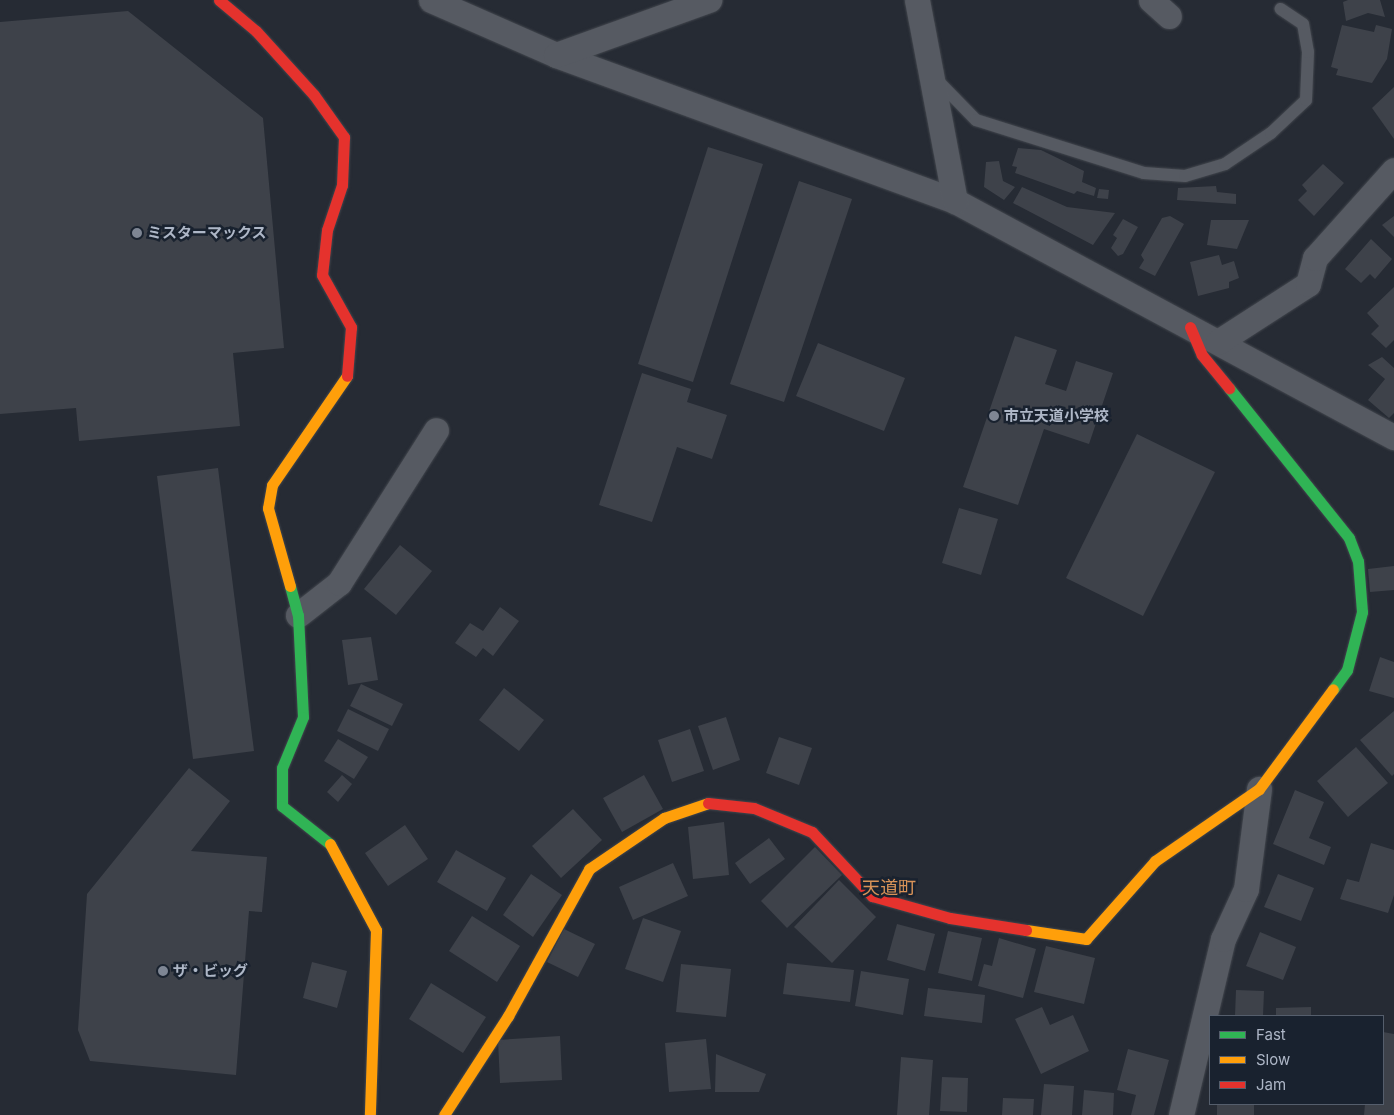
<!DOCTYPE html>
<html>
<head>
<meta charset="utf-8">
<style>
  body { margin:0 }
  #map { position:relative; width:1394px; height:1115px; overflow:hidden; background:#262b34; font-family:Inter,"Noto Sans JP",sans-serif }
  div>[style] { position:absolute }
  [style*='--x'] { left:calc(var(--x)*1px); top:calc(var(--y)*1px); width:calc(var(--w)*1px); rotate:calc(var(--a)*1deg) }
  .building>* { inset:0; background:#3e424a }
  .roads { filter:drop-shadow(0 0 1px #42464d) drop-shadow(0 0 1px #42464d) }
  .lane>* { height:12px; margin:-6px; padding:0 6px; transform-origin:6px; border-radius:6px; background:#565a62 }
  .street>* { height:25px; margin:-12.5px; padding:0 12.5px; transform-origin:12.5px; border-radius:12.5px; background:#565a62 }
  .fast>* { height:11px; margin:-5.5px; padding:0 5.5px; transform-origin:5.5px; border-radius:5.5px; background:#30b455 }
  .slow>* { height:11px; margin:-5.5px; padding:0 5.5px; transform-origin:5.5px; border-radius:5.5px; background:#ff9f0a }
  .jam>* { height:11px; margin:-5.5px; padding:0 5.5px; transform-origin:5.5px; border-radius:5.5px; background:#e5322d }
  .dots>* { width:14px; height:14px; translate:-50% -50%; box-sizing:border-box; border:2px solid #19222f; border-radius:50% }
  span { translate:-50% -50%; white-space:nowrap; text-align:center; line-height:1.15; -webkit-text-stroke:5px #19222f; paint-order:stroke }
  .poi-label { font-size:15px; color:#aeb7c7; font-weight:700 }
  .left { translate:0 -50%; text-align:left }
  .quarter-label { font-size:18px; color:#d89358 }
  .legend { position:absolute; left:1209px; top:1015px; width:175px; height:90px; box-sizing:border-box; background:#19222f; border:1px solid #555e6c; margin:0; padding:6px 9px; list-style:none; font-size:15px; color:#aeb7c7 }
  .legend li { display:flex; align-items:center; gap:10px; height:25px }
  .legend b { width:25px; border:1px solid #555e6c }
</style>
</head>
<body>
<div id="map">
  <div class="building">
    <div style="clip-path:polygon(1348px 0,1380px 0,1385px 17px,1368px 13px,1346px 21px,1343px 2px)"></div>
    <div style="clip-path:polygon(128px 11px,263px 118px,284px 348px,233px 353px,240px 426px,79px 441px,76px 408px,0 414px,0 22px)"></div>
    <div style="clip-path:polygon(1342px 25px,1374px 32px,1376px 25px,1392px 29px,1387px 59px,1372px 83px,1336px 75px,1338px 69px,1331px 67px)"></div>
    <div style="clip-path:polygon(1394px 87px,1394px 139px,1372px 108px)"></div>
    <div style="clip-path:polygon(708px 147px,763px 164px,693px 382px,638px 364px)"></div>
    <div style="clip-path:polygon(1018px 148px,1041px 150px,1084px 171px,1082px 182px,1096px 188px,1094px 196px,1077px 191px,1074px 194px,1015px 173px,1017px 167px,1012px 166px)"></div>
    <div style="clip-path:polygon(999px 161px,1003px 181px,1015px 187px,1004px 200px,984px 187px,986px 162px)"></div>
    <div style="clip-path:polygon(1323px 164px,1344px 183px,1314px 216px,1298px 200px,1307px 191px,1302px 185px)"></div>
    <div style="clip-path:polygon(799px 181px,852px 199px,784px 402px,730px 384px)"></div>
    <div style="clip-path:polygon(1216px 186px,1217px 192px,1236px 194px,1236px 204px,1177px 200px,1178px 188px)"></div>
    <div style="clip-path:polygon(1022px 187px,1067px 207px,1115px 213px,1093px 245px,1013px 203px)"></div>
    <div style="clip-path:polygon(1099px 189px,1109px 190px,1108px 199px,1097px 198px)"></div>
    <div style="clip-path:polygon(1170px 216px,1184px 224px,1155px 276px,1139px 268px,1144px 260px,1141px 255px,1162px 218px)"></div>
    <div style="clip-path:polygon(1394px 216px,1394px 237px,1382px 225px)"></div>
    <div style="clip-path:polygon(1123px 219px,1138px 227px,1123px 254px,1118px 256px,1111px 248px,1117px 238px,1113px 235px)"></div>
    <div style="clip-path:polygon(1211px 220px,1249px 220px,1237px 249px,1207px 245px)"></div>
    <div style="clip-path:polygon(1371px 239px,1392px 259px,1375px 279px,1370px 274px,1361px 283px,1345px 269px)"></div>
    <div style="clip-path:polygon(1219px 255px,1222px 265px,1234px 261px,1239px 278px,1229px 282px,1229px 288px,1198px 296px,1190px 262px)"></div>
    <div style="clip-path:polygon(1394px 287px,1394px 340px,1386px 348px,1371px 334px,1379px 326px,1367px 313px)"></div>
    <div style="clip-path:polygon(1015px 336px,1057px 350px,1045px 384px,1066px 391px,1076px 361px,1113px 373px,1089px 444px,1044px 429px,1018px 505px,963px 487px)"></div>
    <div style="clip-path:polygon(818px 343px,905px 378px,884px 431px,796px 396px)"></div>
    <div style="clip-path:polygon(1382px 357px,1394px 368px,1394px 413px,1389px 418px,1368px 400px,1385px 379px,1368px 365px)"></div>
    <div style="clip-path:polygon(642px 373px,691px 389px,687px 402px,727px 415px,712px 459px,677px 447px,652px 522px,599px 505px)"></div>
    <div style="clip-path:polygon(1137px 434px,1215px 472px,1143px 616px,1066px 578px)"></div>
    <div style="clip-path:polygon(218px 468px,254px 751px,193px 759px,157px 476px)"></div>
    <div style="clip-path:polygon(959px 508px,998px 519px,981px 575px,942px 563px)"></div>
    <div style="clip-path:polygon(400px 545px,432px 571px,396px 615px,364px 589px)"></div>
    <div style="clip-path:polygon(1394px 566px,1394px 590px,1370px 592px,1368px 569px)"></div>
    <div style="clip-path:polygon(500px 607px,519px 621px,493px 656px,483px 648px,476px 657px,455px 643px,470px 623px,483px 631px)"></div>
    <div style="clip-path:polygon(371px 637px,378px 680px,348px 685px,342px 640px)"></div>
    <div style="clip-path:polygon(1380px 657px,1394px 662px,1394px 698px,1369px 691px)"></div>
    <div style="clip-path:polygon(361px 684px,403px 704px,392px 726px,350px 706px)"></div>
    <div style="clip-path:polygon(504px 688px,544px 720px,519px 751px,479px 720px)"></div>
    <div style="clip-path:polygon(348px 709px,389px 729px,378px 751px,337px 731px)"></div>
    <div style="clip-path:polygon(1394px 711px,1394px 774px,1392px 776px,1360px 740px)"></div>
    <div style="clip-path:polygon(726px 717px,740px 760px,713px 770px,698px 726px)"></div>
    <div style="clip-path:polygon(690px 729px,704px 771px,672px 782px,658px 740px)"></div>
    <div style="clip-path:polygon(779px 737px,812px 748px,799px 785px,766px 773px)"></div>
    <div style="clip-path:polygon(338px 739px,368px 757px,354px 779px,324px 761px)"></div>
    <div style="clip-path:polygon(1356px 747px,1388px 783px,1348px 817px,1317px 781px)"></div>
    <div style="clip-path:polygon(189px 768px,230px 801px,191px 851px,267px 857px,262px 912px,249px 911px,236px 1075px,90px 1061px,78px 1030px,87px 894px)"></div>
    <div style="clip-path:polygon(342px 775px,352px 784px,338px 802px,327px 792px)"></div>
    <div style="clip-path:polygon(644px 775px,663px 809px,622px 832px,603px 798px)"></div>
    <div style="clip-path:polygon(1295px 790px,1324px 802px,1309px 838px,1331px 847px,1324px 865px,1273px 844px)"></div>
    <div style="clip-path:polygon(573px 809px,602px 840px,561px 878px,532px 846px)"></div>
    <div style="clip-path:polygon(724px 822px,729px 875px,693px 879px,688px 827px)"></div>
    <div style="clip-path:polygon(405px 825px,428px 859px,388px 886px,365px 853px)"></div>
    <div style="clip-path:polygon(769px 838px,785px 859px,750px 884px,735px 863px)"></div>
    <div style="clip-path:polygon(1371px 843px,1394px 850px,1394px 895px,1388px 913px,1340px 899px,1347px 879px,1359px 882px)"></div>
    <div style="clip-path:polygon(815px 847px,842px 875px,787px 928px,761px 901px)"></div>
    <div style="clip-path:polygon(456px 850px,506px 878px,487px 911px,437px 882px)"></div>
    <div style="clip-path:polygon(673px 863px,688px 896px,633px 920px,619px 887px)"></div>
    <div style="clip-path:polygon(531px 874px,562px 895px,533px 937px,503px 915px)"></div>
    <div style="clip-path:polygon(1278px 874px,1314px 888px,1301px 921px,1264px 907px)"></div>
    <div style="clip-path:polygon(839px 880px,876px 917px,832px 963px,794px 927px)"></div>
    <div style="clip-path:polygon(472px 916px,520px 946px,497px 982px,449px 951px)"></div>
    <div style="clip-path:polygon(643px 918px,681px 931px,663px 982px,625px 969px)"></div>
    <div style="clip-path:polygon(897px 924px,935px 934px,925px 971px,887px 960px)"></div>
    <div style="clip-path:polygon(564px 929px,595px 944px,578px 977px,547px 962px)"></div>
    <div style="clip-path:polygon(948px 931px,982px 938px,972px 981px,938px 973px)"></div>
    <div style="clip-path:polygon(1260px 932px,1296px 947px,1283px 980px,1246px 966px)"></div>
    <div style="clip-path:polygon(999px 938px,1036px 949px,1023px 998px,978px 986px,984px 964px,992px 966px)"></div>
    <div style="clip-path:polygon(1046px 946px,1095px 958px,1084px 1004px,1034px 992px)"></div>
    <div style="clip-path:polygon(312px 962px,347px 971px,337px 1008px,303px 998px)"></div>
    <div style="clip-path:polygon(787px 963px,854px 970px,850px 1002px,783px 994px)"></div>
    <div style="clip-path:polygon(681px 964px,731px 969px,726px 1017px,676px 1012px)"></div>
    <div style="clip-path:polygon(861px 971px,909px 979px,903px 1015px,855px 1006px)"></div>
    <div style="clip-path:polygon(431px 983px,486px 1017px,463px 1053px,409px 1019px)"></div>
    <div style="clip-path:polygon(928px 988px,985px 995px,982px 1023px,924px 1016px)"></div>
    <div style="clip-path:polygon(1236px 990px,1264px 991px,1263px 1016px,1235px 1016px)"></div>
    <div style="clip-path:polygon(1042px 1007px,1050px 1025px,1073px 1015px,1089px 1051px,1041px 1074px,1015px 1019px)"></div>
    <div style="clip-path:polygon(1311px 1007px,1311px 1016px,1276px 1016px,1276px 1008px)"></div>
    <div style="clip-path:polygon(1383px 1032px,1394px 1034px,1394px 1115px,1364px 1115px,1365px 1104px,1383px 1104px)"></div>
    <div style="clip-path:polygon(560px 1036px,562px 1080px,500px 1083px,498px 1040px)"></div>
    <div style="clip-path:polygon(706px 1039px,711px 1089px,669px 1092px,665px 1043px)"></div>
    <div style="clip-path:polygon(1128px 1049px,1169px 1060px,1154px 1115px,1131px 1115px,1136px 1095px,1117px 1090px)"></div>
    <div style="clip-path:polygon(716px 1054px,766px 1074px,759px 1092px,715px 1092px)"></div>
    <div style="clip-path:polygon(901px 1057px,933px 1060px,929px 1115px,897px 1115px)"></div>
    <div style="clip-path:polygon(942px 1077px,968px 1078px,967px 1112px,940px 1111px)"></div>
    <div style="clip-path:polygon(1044px 1084px,1074px 1086px,1072px 1115px,1041px 1115px)"></div>
    <div style="clip-path:polygon(1084px 1090px,1114px 1093px,1113px 1115px,1082px 1115px)"></div>
    <div style="clip-path:polygon(1003px 1098px,1034px 1099px,1033px 1115px,1002px 1115px)"></div>
    <div style="clip-path:polygon(1217px 1104px,1254px 1104px,1254px 1115px,1217px 1115px)"></div>
  </div>
  <div class="roads">
    <div class="lane">
      <div style="--x:935;--y:78;--w:59;--a:45.7"></div>
      <div style="--x:976;--y:120;--w:176;--a:17.5"></div>
      <div style="--x:1144;--y:173;--w:41;--a:4.2"></div>
      <div style="--x:1185;--y:176;--w:42;--a:-16.7"></div>
      <div style="--x:1225;--y:164;--w:55;--a:-34"></div>
      <div style="--x:1271;--y:133;--w:48;--a:-43.3"></div>
      <div style="--x:1306;--y:100;--w:48;--a:-87.6"></div>
      <div style="--x:1308;--y:52;--w:28;--a:-100"></div>
      <div style="--x:1303;--y:24;--w:27;--a:-146"></div>
    </div>
    <div class="street">
      <div style="--x:431;--y:0;--w:137;--a:23.7"></div>
      <div style="--x:556;--y:55;--w:425;--a:20.1"></div>
      <div style="--x:955;--y:201;--w:498;--a:28.3"></div>
      <div style="--x:917;--y:0;--w:205;--a:79.3"></div>
      <div style="--x:1151;--y:0;--w:24;--a:42"></div>
      <div style="--x:556;--y:55;--w:163;--a:-19.8"></div>
      <div style="--x:1218;--y:342;--w:107;--a:-32.8"></div>
      <div style="--x:1308;--y:284;--w:27;--a:-75"></div>
      <div style="--x:1315;--y:258;--w:118;--a:-48.1"></div>
      <div style="--x:298;--y:615;--w:52;--a:-38"></div>
      <div style="--x:339;--y:583;--w:181;--a:-57.6"></div>
      <div style="--x:1181;--y:1115;--w:181;--a:-76.6"></div>
      <div style="--x:1223;--y:939;--w:55;--a:-65.3"></div>
      <div style="--x:1246;--y:889;--w:101;--a:-82.6"></div>
    </div>
    <div class="fast">
      <div style="--x:1229;--y:388;--w:192;--a:51.3"></div>
      <div style="--x:1349;--y:538;--w:25;--a:69"></div>
      <div style="--x:1358;--y:561;--w:51;--a:85.5"></div>
      <div style="--x:1362;--y:612;--w:60;--a:104.5"></div>
      <div style="--x:1347;--y:670;--w:24;--a:126"></div>
      <div style="--x:290;--y:586;--w:30;--a:75"></div>
      <div style="--x:298;--y:615;--w:102;--a:87.2"></div>
      <div style="--x:303;--y:717;--w:55;--a:112.4"></div>
      <div style="--x:282;--y:768;--w:38;--a:90"></div>
      <div style="--x:282;--y:806;--w:61;--a:38.4"></div>
    </div>
    <div class="slow">
      <div style="--x:290;--y:586;--w:81;--a:-105.8"></div>
      <div style="--x:268;--y:508;--w:23;--a:-80"></div>
      <div style="--x:272;--y:485;--w:132;--a:-55.5"></div>
      <div style="--x:330;--y:844;--w:98;--a:61.9"></div>
      <div style="--x:376;--y:930;--w:185;--a:91.9"></div>
      <div style="--x:1026;--y:930;--w:61;--a:8.5"></div>
      <div style="--x:1086;--y:939;--w:104;--a:-48.5"></div>
      <div style="--x:1155;--y:861;--w:126;--a:-34.7"></div>
      <div style="--x:1259;--y:789;--w:124;--a:-53.5"></div>
      <div style="--x:444;--y:1115;--w:118;--a:-57.1"></div>
      <div style="--x:508;--y:1016;--w:168;--a:-61.1"></div>
      <div style="--x:589;--y:869;--w:91;--a:-34.2"></div>
      <div style="--x:664;--y:818;--w:46;--a:-18.8"></div>
    </div>
    <div class="jam">
      <div style="--x:219;--y:0;--w:48;--a:40"></div>
      <div style="--x:256;--y:31;--w:86;--a:47.8"></div>
      <div style="--x:314;--y:95;--w:52;--a:54.5"></div>
      <div style="--x:344;--y:137;--w:48;--a:92.4"></div>
      <div style="--x:342;--y:185;--w:47;--a:108.4"></div>
      <div style="--x:327;--y:230;--w:45;--a:96.3"></div>
      <div style="--x:322;--y:275;--w:60;--a:60.9"></div>
      <div style="--x:351;--y:327;--w:49;--a:94.7"></div>
      <div style="--x:1190;--y:327;--w:30;--a:67"></div>
      <div style="--x:1202;--y:355;--w:43;--a:50.7"></div>
      <div style="--x:708;--y:803;--w:46;--a:6.2"></div>
      <div style="--x:754;--y:808;--w:63;--a:22.5"></div>
      <div style="--x:812;--y:832;--w:88;--a:46.8"></div>
      <div style="--x:872;--y:896;--w:81;--a:15.8"></div>
      <div style="--x:950;--y:918;--w:77;--a:9"></div>
    </div>
  </div>
  <div class="dots">
    <div style="left:137px;top:233px;background:#7e8694"></div>
    <div style="left:994px;top:416px;background:#7e8694"></div>
    <div style="left:163px;top:971px;background:#7e8694"></div>
  </div>
  <div class="poi-label">
    <span class="left" style="left:147px;top:233px">ミスターマックス</span>
    <span class="left" style="left:1004px;top:416px">市立天道小学校</span>
    <span class="left" style="left:173px;top:971px">ザ・ビッグ</span>
  </div>
  <div class="quarter-label">
    <span style="left:889px;top:888px">天道町</span>
  </div>
  <ul class="legend">
  <li><b style="height:6px;background:#30b455"></b>Fast</li>
  <li><b style="height:6px;background:#ff9f0a"></b>Slow</li>
  <li><b style="height:6px;background:#e5322d"></b>Jam</li>
  </ul>
</div>
</body>
</html>
